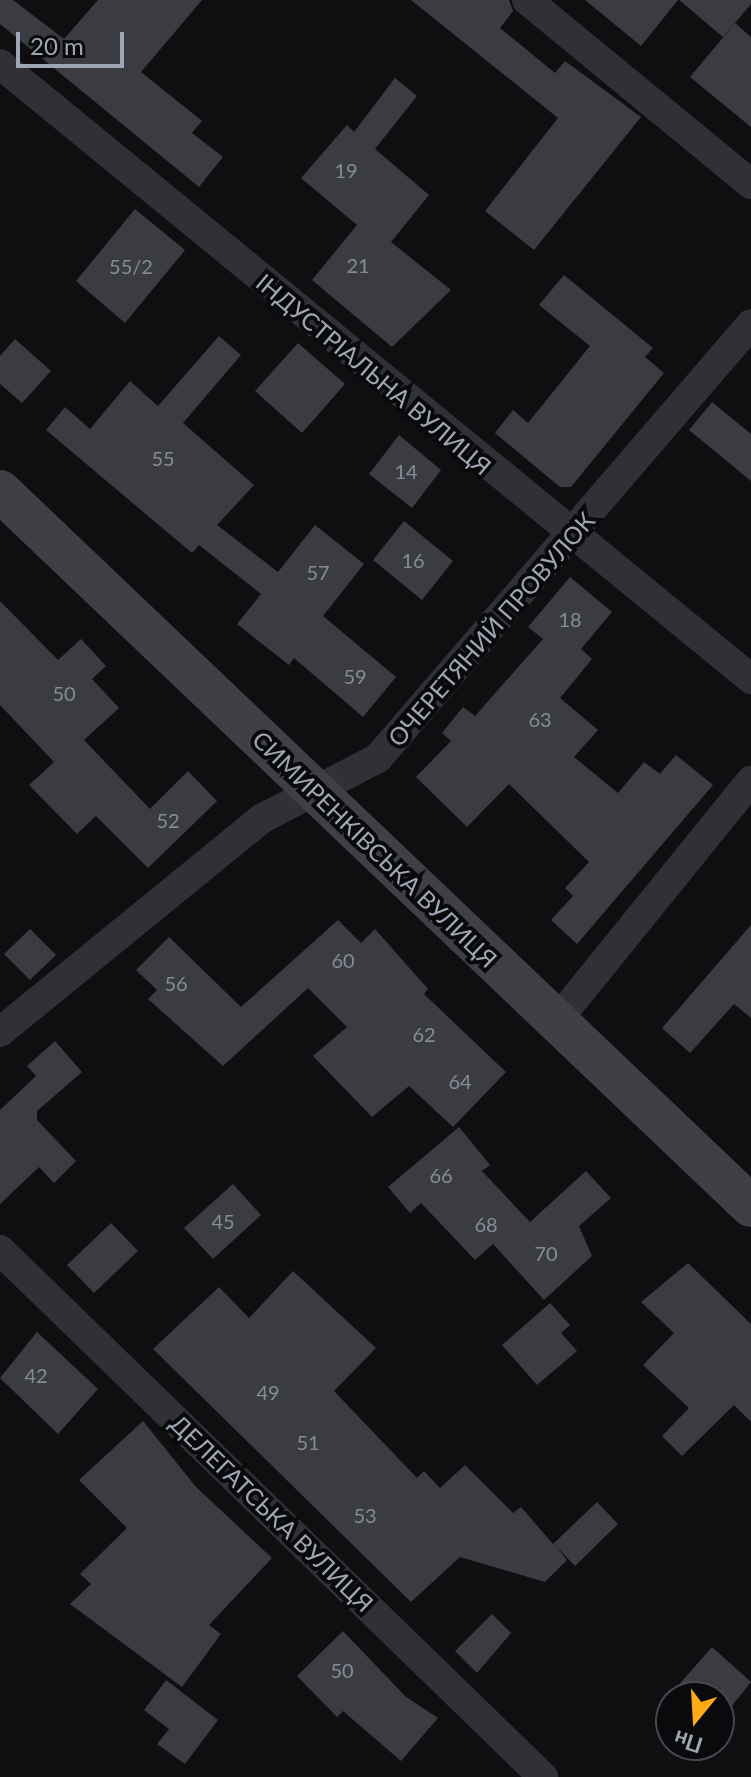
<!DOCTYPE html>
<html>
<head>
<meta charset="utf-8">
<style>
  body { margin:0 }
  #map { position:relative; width:751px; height:1777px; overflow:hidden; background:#0f0f11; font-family:Lato,sans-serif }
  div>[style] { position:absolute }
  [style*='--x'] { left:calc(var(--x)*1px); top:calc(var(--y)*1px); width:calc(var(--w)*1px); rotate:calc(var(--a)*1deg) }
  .building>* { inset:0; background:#3b3c41 }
  .minor>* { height:30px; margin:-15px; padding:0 15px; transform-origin:15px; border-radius:15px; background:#303136 }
  .secondary>* { height:42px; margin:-21px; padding:0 21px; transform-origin:21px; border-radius:21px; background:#3e4046 }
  span { translate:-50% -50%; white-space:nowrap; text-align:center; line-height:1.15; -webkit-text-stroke:8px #0a0a0c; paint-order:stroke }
  .number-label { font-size:20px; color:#868c96 }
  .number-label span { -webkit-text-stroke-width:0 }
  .street-label { font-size:24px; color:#9fa6b3 }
  .north { position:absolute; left:655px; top:1681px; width:80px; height:80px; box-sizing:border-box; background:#0a0a0c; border:2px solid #46484f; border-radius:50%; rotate:198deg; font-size:22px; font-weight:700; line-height:32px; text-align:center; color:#9fa6b3 }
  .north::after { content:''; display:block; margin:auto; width:28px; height:36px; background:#ffab19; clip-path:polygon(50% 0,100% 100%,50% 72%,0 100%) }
  .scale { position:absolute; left:16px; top:32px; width:108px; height:36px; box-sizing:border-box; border:4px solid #9fa6b3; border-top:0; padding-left:10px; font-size:24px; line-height:28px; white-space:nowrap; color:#9fa6b3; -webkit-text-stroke:6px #0a0a0c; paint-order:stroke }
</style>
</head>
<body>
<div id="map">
  <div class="building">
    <div style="clip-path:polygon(0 0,13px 0,64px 39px,98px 0,202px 0,141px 72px,202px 121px,192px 133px,223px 157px,199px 187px,0 24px)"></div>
    <div style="clip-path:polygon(411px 0,509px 0,513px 11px,500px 28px,555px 73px,565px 61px,641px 117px,534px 250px,485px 211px,558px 118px)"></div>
    <div style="clip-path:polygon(585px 0,678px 0,641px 46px)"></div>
    <div style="clip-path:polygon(679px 0,751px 0,751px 4px,723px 37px)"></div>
    <div style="clip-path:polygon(735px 23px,751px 37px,751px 127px,690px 77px)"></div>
    <div style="clip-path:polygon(395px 78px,417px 96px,375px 149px,429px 195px,391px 242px,451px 290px,392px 347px,312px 280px,357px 225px,301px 178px,347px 125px,354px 132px)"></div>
    <div style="clip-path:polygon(135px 209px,185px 250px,125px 323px,76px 281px)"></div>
    <div style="clip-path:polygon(564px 275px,653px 348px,645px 357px,664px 373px,571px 487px,560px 487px,495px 433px,513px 410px,528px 423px,590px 346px,539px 305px)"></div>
    <div style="clip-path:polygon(219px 336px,241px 355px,183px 423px,254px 485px,217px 525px,278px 572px,315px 525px,364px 564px,323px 616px,396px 677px,363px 717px,294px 658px,289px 665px,237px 624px,261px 594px,199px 545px,192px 553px,46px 430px,65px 407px,90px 429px,130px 381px,158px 406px)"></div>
    <div style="clip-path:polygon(15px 339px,51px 371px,22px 403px,0 384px,0 356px)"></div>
    <div style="clip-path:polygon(298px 343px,345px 384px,302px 433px,255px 391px)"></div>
    <div style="clip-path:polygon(712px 402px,751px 434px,751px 481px,689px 430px)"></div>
    <div style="clip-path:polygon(399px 435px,441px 470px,412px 508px,369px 474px)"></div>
    <div style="clip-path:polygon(404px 521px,453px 561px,422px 600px,373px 560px)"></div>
    <div style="clip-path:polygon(570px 577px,612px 612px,581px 649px,592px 659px,560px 698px,598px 730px,574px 757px,618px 793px,644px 762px,660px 774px,676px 755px,713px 785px,577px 944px,551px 920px,573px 896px,565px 888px,589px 862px,509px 784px,467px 827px,416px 777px,451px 741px,442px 733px,463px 707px,475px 716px,543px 639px,528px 627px)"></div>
    <div style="clip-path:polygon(0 601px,58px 660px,81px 639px,106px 666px,92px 679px,119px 708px,84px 740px,150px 809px,188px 771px,217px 801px,148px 868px,96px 816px,77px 834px,29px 785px,54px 762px,0 705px)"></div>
    <div style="clip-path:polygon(338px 920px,361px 943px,375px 929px,428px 989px,424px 994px,506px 1072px,453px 1127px,409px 1086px,372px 1117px,313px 1056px,347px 1027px,308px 988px,223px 1066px,148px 999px,157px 990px,136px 970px,169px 937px,241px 1007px)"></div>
    <div style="clip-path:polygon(751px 925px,751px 1018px,734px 1004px,690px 1053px,662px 1028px)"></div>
    <div style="clip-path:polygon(30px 929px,56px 955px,30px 980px,4px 954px)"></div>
    <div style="clip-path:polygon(55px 1041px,82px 1072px,37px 1111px,37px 1120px,76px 1161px,54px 1183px,39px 1167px,0 1204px,0 1110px,36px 1076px,27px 1066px)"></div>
    <div style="clip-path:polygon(459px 1127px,490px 1165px,482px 1171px,530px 1222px,586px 1171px,611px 1198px,579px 1226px,592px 1256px,544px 1300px,493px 1244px,475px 1260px,421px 1203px,410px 1213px,388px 1187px)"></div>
    <div style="clip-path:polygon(233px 1184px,261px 1215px,213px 1259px,184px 1228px)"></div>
    <div style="clip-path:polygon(111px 1223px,138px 1251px,94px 1293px,67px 1265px)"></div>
    <div style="clip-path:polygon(688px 1263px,751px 1324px,751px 1422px,734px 1405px,682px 1456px,662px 1436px,689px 1408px,643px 1365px,674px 1333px,641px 1302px)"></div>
    <div style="clip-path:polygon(293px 1271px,376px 1348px,334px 1391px,417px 1478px,424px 1471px,440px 1488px,465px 1465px,513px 1513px,521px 1507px,553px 1544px,597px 1502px,618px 1524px,575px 1566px,554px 1544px,567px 1560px,545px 1582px,460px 1557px,411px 1602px,153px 1349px,219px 1287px,249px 1318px)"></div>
    <div style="clip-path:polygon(550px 1303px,570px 1325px,561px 1333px,577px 1351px,537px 1385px,502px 1345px)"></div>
    <div style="clip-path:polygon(37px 1332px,98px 1389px,58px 1434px,0 1378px)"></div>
    <div style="clip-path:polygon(143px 1421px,196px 1487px,272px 1558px,209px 1625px,221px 1634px,182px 1687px,70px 1604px,91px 1584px,80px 1574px,127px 1528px,79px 1480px)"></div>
    <div style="clip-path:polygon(492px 1614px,511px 1633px,477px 1673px,455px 1651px)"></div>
    <div style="clip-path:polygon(343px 1631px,406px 1697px,438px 1718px,401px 1761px,343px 1711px,337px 1717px,297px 1676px)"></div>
    <div style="clip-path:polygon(712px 1647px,751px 1682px,719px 1722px,719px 1697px,668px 1697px)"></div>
    <div style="clip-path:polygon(166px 1680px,218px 1720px,185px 1764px,157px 1744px,169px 1729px,144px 1710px)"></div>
  </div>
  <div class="minor">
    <div style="--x:527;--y:0;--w:290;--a:39.4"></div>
    <div style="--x:0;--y:64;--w:971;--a:39.31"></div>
    <div style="--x:554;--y:1024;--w:313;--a:-51"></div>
    <div style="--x:0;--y:1032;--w:337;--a:-39.2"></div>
    <div style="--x:261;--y:819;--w:132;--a:-27.5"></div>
    <div style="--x:378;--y:758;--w:572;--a:-49.32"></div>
    <div style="--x:0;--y:1250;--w:757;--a:44.14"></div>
  </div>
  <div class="secondary">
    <div style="--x:0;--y:491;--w:1037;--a:43.59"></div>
  </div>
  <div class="number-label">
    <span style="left:346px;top:170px">19</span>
    <span style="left:358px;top:265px">21</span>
    <span style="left:131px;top:266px">55/2</span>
    <span style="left:163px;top:458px">55</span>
    <span style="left:406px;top:471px">14</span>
    <span style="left:413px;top:560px">16</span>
    <span style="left:318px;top:572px">57</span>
    <span style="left:570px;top:619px">18</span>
    <span style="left:355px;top:676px">59</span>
    <span style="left:64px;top:693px">50</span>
    <span style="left:540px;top:719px">63</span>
    <span style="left:168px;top:820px">52</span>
    <span style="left:343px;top:960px">60</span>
    <span style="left:176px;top:983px">56</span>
    <span style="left:424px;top:1034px">62</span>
    <span style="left:460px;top:1081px">64</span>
    <span style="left:441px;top:1175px">66</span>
    <span style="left:223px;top:1221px">45</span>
    <span style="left:486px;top:1224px">68</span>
    <span style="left:546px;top:1253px">70</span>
    <span style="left:36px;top:1375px">42</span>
    <span style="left:268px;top:1392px">49</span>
    <span style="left:308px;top:1442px">51</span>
    <span style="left:365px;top:1515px">53</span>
    <span style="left:342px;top:1670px">50</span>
  </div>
  <div class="street-label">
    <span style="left:374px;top:374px;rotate:40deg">ІНДУСТРІАЛЬНА ВУЛИЦЯ</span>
    <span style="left:491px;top:629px;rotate:-49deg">ОЧЕРЕТЯНИЙ ПРОВУЛОК</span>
    <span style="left:375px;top:849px;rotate:44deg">СИМИРЕНКІВСЬКА ВУЛИЦЯ</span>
    <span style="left:272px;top:1513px;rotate:44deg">ДЕЛЕГАТСЬКА ВУЛИЦЯ</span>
  </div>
  <div class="north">Пн</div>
  <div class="scale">20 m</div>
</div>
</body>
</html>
